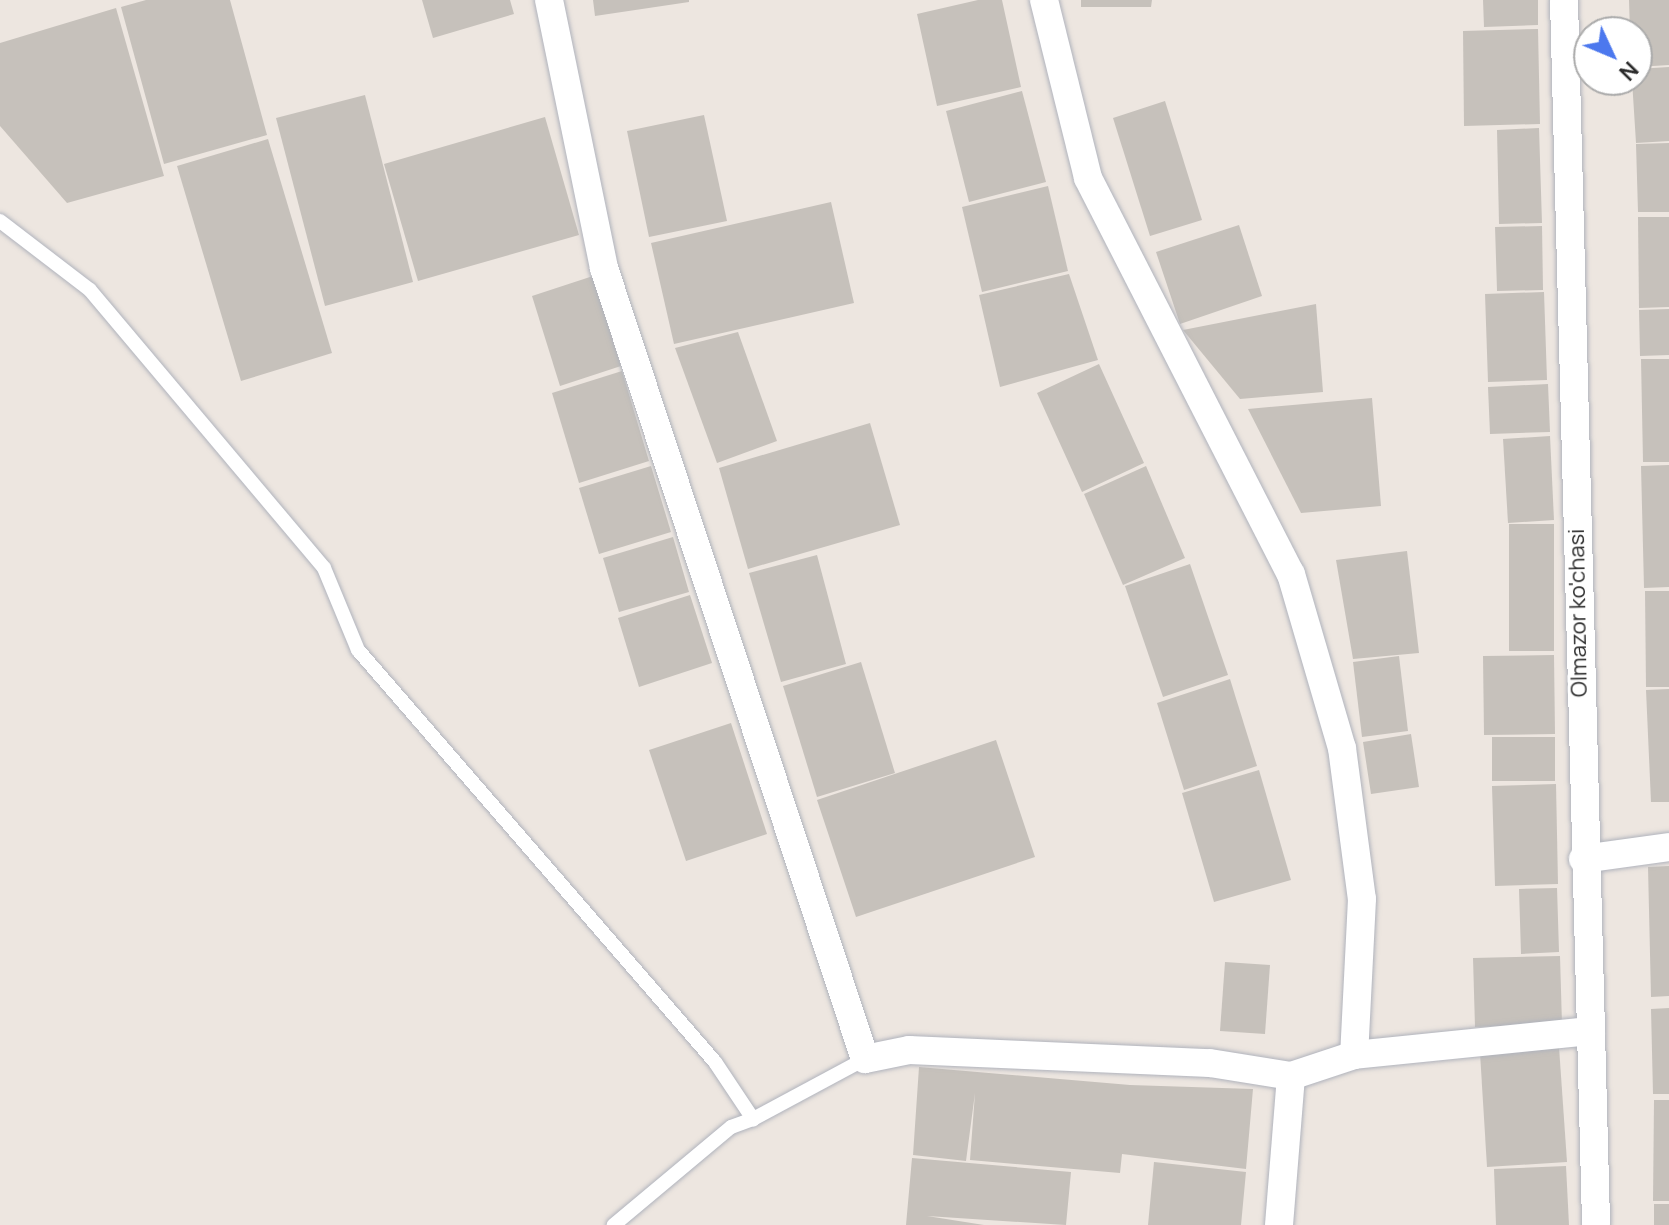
<!DOCTYPE html>
<html>
<head>
<meta charset="utf-8">
<style>
  body { margin:0 }
  #map { position:relative; width:1669px; height:1225px; overflow:hidden; background:#ede6e0; font-family:Manrope,sans-serif }
  div>[style] { position:absolute }
  [style*='--x'] { left:calc(var(--x)*1px); top:calc(var(--y)*1px); width:calc(var(--w)*1px); rotate:calc(var(--a)*1deg) }
  .building>* { inset:0; background:#c6c1bb }
  .roads { filter:drop-shadow(0 0 2px #b0b3bc) drop-shadow(0 0 2px #b0b3bc) }
  .service>* { height:14px; margin:-7px; padding:0 7px; transform-origin:7px; border-radius:7px; background:#fff }
  .minor>* { height:28px; margin:-14px; padding:0 14px; transform-origin:14px; border-radius:14px; background:#fff }
  span { translate:-50% -50%; white-space:nowrap; text-align:center; line-height:1.15; -webkit-text-stroke:6px #fff; paint-order:stroke }
  .street-label { font-size:22px; color:#2c2c2c }
  .north { position:absolute; left:1573px; top:16px; width:80px; height:80px; box-sizing:border-box; background:#fff; border:2px solid #ababab; border-radius:50%; rotate:134deg; font-size:22px; font-weight:700; line-height:32px; text-align:center; color:#2c2c2c }
  .north::after { content:''; display:block; margin:auto; width:28px; height:36px; background:#4c78ee; clip-path:polygon(50% 0,100% 100%,50% 72%,0 100%) }
</style>
</head>
<body>
<div id="map">
  <div class="building">
    <div style="clip-path:polygon(146px 0,230px 0,267px 135px,164px 164px,121px 7px)"></div>
    <div style="clip-path:polygon(422px 0,510px 0,514px 14px,433px 38px)"></div>
    <div style="clip-path:polygon(593px 0,689px 0,689px 2px,595px 16px)"></div>
    <div style="clip-path:polygon(978px 0,1002px 0,1021px 87px,937px 106px,917px 14px)"></div>
    <div style="clip-path:polygon(1081px 0,1152px 0,1151px 7px,1081px 7px)"></div>
    <div style="clip-path:polygon(1483px 0,1538px 0,1538px 25px,1484px 27px)"></div>
    <div style="clip-path:polygon(1629px 0,1669px 0,1669px 65px,1637px 67px,1637px 32px,1630px 32px)"></div>
    <div style="clip-path:polygon(116px 8px,164px 176px,67px 203px,0 126px,0 43px)"></div>
    <div style="clip-path:polygon(1538px 29px,1540px 124px,1464px 126px,1463px 31px)"></div>
    <div style="clip-path:polygon(1669px 67px,1669px 141px,1636px 143px,1632px 80px,1637px 80px,1637px 69px)"></div>
    <div style="clip-path:polygon(1022px 91px,1046px 182px,969px 202px,946px 111px)"></div>
    <div style="clip-path:polygon(365px 95px,413px 282px,325px 306px,276px 118px)"></div>
    <div style="clip-path:polygon(1165px 101px,1202px 220px,1150px 236px,1113px 118px)"></div>
    <div style="clip-path:polygon(704px 115px,727px 221px,649px 237px,627px 131px)"></div>
    <div style="clip-path:polygon(545px 117px,579px 235px,418px 281px,384px 164px)"></div>
    <div style="clip-path:polygon(1539px 128px,1542px 223px,1499px 224px,1497px 130px)"></div>
    <div style="clip-path:polygon(268px 139px,332px 353px,241px 381px,177px 166px)"></div>
    <div style="clip-path:polygon(1669px 143px,1669px 212px,1638px 212px,1636px 144px)"></div>
    <div style="clip-path:polygon(1048px 186px,1068px 271px,982px 292px,962px 207px)"></div>
    <div style="clip-path:polygon(831px 202px,854px 303px,674px 344px,651px 243px)"></div>
    <div style="clip-path:polygon(1638px 217px,1669px 217px,1669px 307px,1639px 308px)"></div>
    <div style="clip-path:polygon(1239px 225px,1262px 296px,1180px 324px,1156px 252px)"></div>
    <div style="clip-path:polygon(1542px 226px,1543px 290px,1497px 291px,1495px 227px)"></div>
    <div style="clip-path:polygon(1069px 274px,1098px 360px,1000px 387px,979px 295px)"></div>
    <div style="clip-path:polygon(593px 276px,621px 366px,560px 386px,532px 296px)"></div>
    <div style="clip-path:polygon(1544px 292px,1547px 380px,1488px 382px,1485px 294px)"></div>
    <div style="clip-path:polygon(1316px 304px,1323px 392px,1240px 399px,1183px 330px)"></div>
    <div style="clip-path:polygon(1669px 309px,1669px 355px,1640px 356px,1639px 310px)"></div>
    <div style="clip-path:polygon(738px 332px,777px 441px,717px 463px,675px 348px)"></div>
    <div style="clip-path:polygon(1641px 359px,1669px 359px,1669px 462px,1643px 462px)"></div>
    <div style="clip-path:polygon(1099px 364px,1144px 463px,1082px 492px,1037px 393px)"></div>
    <div style="clip-path:polygon(622px 371px,649px 461px,579px 483px,552px 393px)"></div>
    <div style="clip-path:polygon(1548px 384px,1550px 432px,1490px 434px,1488px 387px)"></div>
    <div style="clip-path:polygon(1372px 398px,1381px 506px,1301px 513px,1248px 409px)"></div>
    <div style="clip-path:polygon(870px 423px,900px 525px,748px 569px,719px 468px)"></div>
    <div style="clip-path:polygon(1550px 436px,1554px 520px,1508px 523px,1503px 439px)"></div>
    <div style="clip-path:polygon(1669px 465px,1669px 587px,1644px 588px,1641px 466px)"></div>
    <div style="clip-path:polygon(651px 466px,671px 532px,599px 554px,579px 488px)"></div>
    <div style="clip-path:polygon(1146px 466px,1185px 558px,1123px 585px,1084px 494px)"></div>
    <div style="clip-path:polygon(1509px 524px,1554px 524px,1554px 651px,1509px 651px)"></div>
    <div style="clip-path:polygon(673px 537px,689px 592px,619px 612px,603px 558px)"></div>
    <div style="clip-path:polygon(1407px 551px,1419px 653px,1353px 659px,1336px 560px)"></div>
    <div style="clip-path:polygon(817px 555px,846px 664px,781px 682px,749px 573px)"></div>
    <div style="clip-path:polygon(1190px 564px,1228px 675px,1163px 697px,1125px 586px)"></div>
    <div style="clip-path:polygon(1645px 591px,1669px 591px,1669px 687px,1646px 687px)"></div>
    <div style="clip-path:polygon(690px 595px,712px 663px,639px 687px,618px 618px)"></div>
    <div style="clip-path:polygon(1554px 655px,1555px 734px,1484px 735px,1483px 656px)"></div>
    <div style="clip-path:polygon(1399px 656px,1408px 731px,1362px 737px,1353px 662px)"></div>
    <div style="clip-path:polygon(861px 662px,895px 773px,817px 797px,783px 686px)"></div>
    <div style="clip-path:polygon(1230px 679px,1257px 766px,1184px 790px,1157px 703px)"></div>
    <div style="clip-path:polygon(1669px 689px,1669px 802px,1651px 802px,1646px 690px)"></div>
    <div style="clip-path:polygon(731px 723px,767px 834px,686px 861px,649px 750px)"></div>
    <div style="clip-path:polygon(1411px 734px,1419px 787px,1371px 794px,1363px 742px)"></div>
    <div style="clip-path:polygon(1492px 737px,1555px 737px,1555px 781px,1492px 781px)"></div>
    <div style="clip-path:polygon(996px 740px,1035px 857px,856px 917px,817px 800px)"></div>
    <div style="clip-path:polygon(1259px 770px,1291px 880px,1214px 902px,1182px 793px)"></div>
    <div style="clip-path:polygon(1556px 784px,1558px 884px,1495px 886px,1492px 786px)"></div>
    <div style="clip-path:polygon(1669px 866px,1669px 996px,1651px 997px,1648px 867px)"></div>
    <div style="clip-path:polygon(1557px 888px,1559px 952px,1521px 954px,1519px 889px)"></div>
    <div style="clip-path:polygon(1560px 956px,1562px 1024px,1475px 1027px,1473px 958px)"></div>
    <div style="clip-path:polygon(1225px 962px,1270px 965px,1265px 1034px,1220px 1031px)"></div>
    <div style="clip-path:polygon(1669px 1008px,1669px 1094px,1653px 1094px,1651px 1009px)"></div>
    <div style="clip-path:polygon(1559px 1047px,1567px 1162px,1487px 1167px,1480px 1053px)"></div>
    <div style="clip-path:polygon(919px 1067px,1130px 1085px,1253px 1089px,1246px 1169px,1122px 1154px,1120px 1173px,970px 1160px,975px 1093px,966px 1161px,913px 1155px)"></div>
    <div style="clip-path:polygon(1654px 1100px,1669px 1100px,1669px 1201px,1653px 1201px)"></div>
    <div style="clip-path:polygon(912px 1158px,1071px 1172px,1066px 1225px,927px 1216px,984px 1225px,906px 1225px)"></div>
    <div style="clip-path:polygon(1154px 1162px,1246px 1172px,1241px 1225px,1148px 1225px)"></div>
    <div style="clip-path:polygon(1566px 1166px,1569px 1225px,1496px 1225px,1494px 1169px)"></div>
    <div style="clip-path:polygon(1654px 1204px,1669px 1204px,1669px 1225px,1654px 1225px)"></div>
  </div>
  <div class="roads">
    <div class="service">
      <div style="--x:0;--y:221;--w:113;--a:37.5"></div>
      <div style="--x:90;--y:290;--w:363;--a:49.9"></div>
      <div style="--x:324;--y:568;--w:89;--a:67.5"></div>
      <div style="--x:358;--y:650;--w:545;--a:49.09"></div>
      <div style="--x:715;--y:1062;--w:69;--a:56.3"></div>
      <div style="--x:753;--y:1119;--w:23;--a:160"></div>
      <div style="--x:731;--y:1127;--w:153;--a:140.1"></div>
      <div style="--x:753;--y:1119;--w:127;--a:-28.2"></div>
    </div>
    <div class="minor">
      <div style="--x:549;--y:0;--w:274;--a:78.4"></div>
      <div style="--x:604;--y:268;--w:833;--a:71.74"></div>
      <div style="--x:865;--y:1059;--w:45;--a:-11.6"></div>
      <div style="--x:909;--y:1050;--w:301;--a:2.5"></div>
      <div style="--x:1210;--y:1063;--w:82;--a:9.1"></div>
      <div style="--x:1291;--y:1076;--w:66;--a:-18.4"></div>
      <div style="--x:1354;--y:1055;--w:238;--a:-5.8"></div>
      <div style="--x:1044;--y:0;--w:183;--a:76.1"></div>
      <div style="--x:1088;--y:178;--w:445;--a:62.9"></div>
      <div style="--x:1291;--y:574;--w:181;--a:73.7"></div>
      <div style="--x:1342;--y:748;--w:152;--a:82.5"></div>
      <div style="--x:1362;--y:899;--w:156;--a:92.9"></div>
      <div style="--x:1564;--y:0;--w:1225;--a:88.5"></div>
      <div style="--x:1583;--y:859;--w:87;--a:-7.9"></div>
      <div style="--x:1279;--y:1225;--w:149;--a:-85.4"></div>
    </div>
  </div>
  <div class="street-label">
    <span style="left:1578px;top:613px;rotate:-91deg">Olmazor ko'chasi</span>
  </div>
  <div class="north">N</div>
</div>
</body>
</html>
